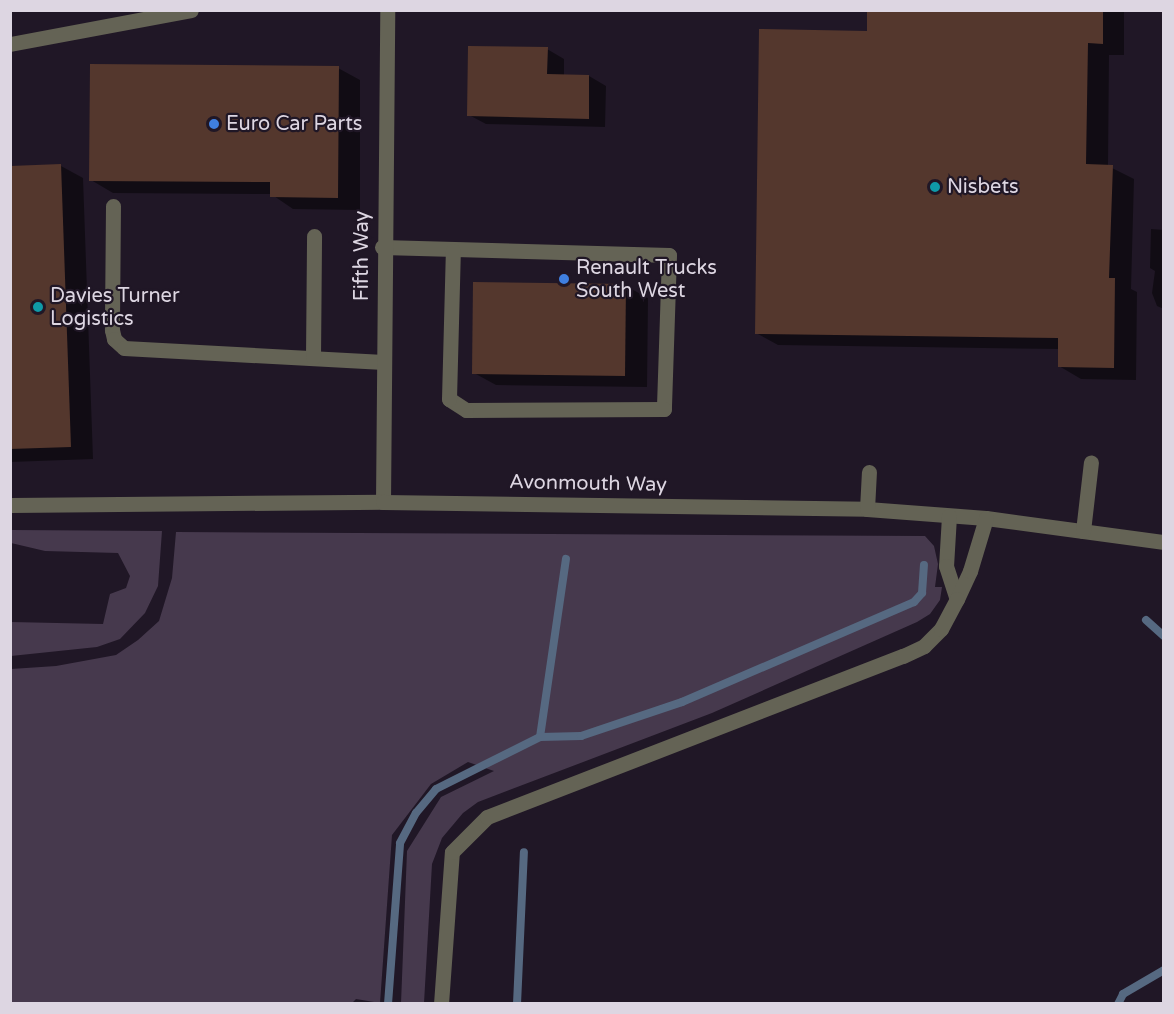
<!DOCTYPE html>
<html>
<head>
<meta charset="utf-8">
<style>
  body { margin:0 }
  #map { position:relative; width:1174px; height:1014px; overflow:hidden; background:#201726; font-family:"Varela Round",sans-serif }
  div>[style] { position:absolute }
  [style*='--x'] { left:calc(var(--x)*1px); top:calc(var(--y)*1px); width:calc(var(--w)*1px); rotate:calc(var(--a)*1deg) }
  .green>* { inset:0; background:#46394d }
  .shadow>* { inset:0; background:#0007 }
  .stream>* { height:8px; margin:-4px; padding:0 4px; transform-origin:4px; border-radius:4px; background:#566981 }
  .building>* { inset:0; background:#54372d }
  .minor>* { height:15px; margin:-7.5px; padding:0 7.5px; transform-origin:7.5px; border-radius:7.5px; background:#646355 }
  .dots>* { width:16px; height:16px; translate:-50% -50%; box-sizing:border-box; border:3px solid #201726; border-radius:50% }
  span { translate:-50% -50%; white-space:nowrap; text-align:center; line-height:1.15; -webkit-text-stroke:4.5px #201726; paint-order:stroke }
  .poi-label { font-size:20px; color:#ddd6e2 }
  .left { translate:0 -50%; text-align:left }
  .street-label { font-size:20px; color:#ddd6e2 }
  .frame { position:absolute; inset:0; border:12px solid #ddd6e2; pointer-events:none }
</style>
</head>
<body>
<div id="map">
  <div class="green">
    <div style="clip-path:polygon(11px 530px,162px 531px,158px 586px,145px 613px,120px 639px,97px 647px,11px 656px,11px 622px,103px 624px,110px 594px,126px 588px,130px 576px,118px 553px,45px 551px,11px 543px)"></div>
    <div style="clip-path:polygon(176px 532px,925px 536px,934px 546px,938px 564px,935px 587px,942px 587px,940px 600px,930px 614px,917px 622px,712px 713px,478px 802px,463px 813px,442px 838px,432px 864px,424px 1003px,401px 1003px,407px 851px,441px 797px,494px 771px,468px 762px,431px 784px,392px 835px,380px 1003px,356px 999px,351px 1004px,11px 1003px,11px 669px,56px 666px,116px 655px,138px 640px,159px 621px,172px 578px)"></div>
  </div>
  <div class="shadow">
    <div style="clip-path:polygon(868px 10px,1124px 10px,1124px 55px,1109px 55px,1108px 166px,1134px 179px,1131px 289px,1137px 292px,1136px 380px,1081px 379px,1059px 366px,1060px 349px,778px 345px,756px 333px,868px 33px)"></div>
    <div style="clip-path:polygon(547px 49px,564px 59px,564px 76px,589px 76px,606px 86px,605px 127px,486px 124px,469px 115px)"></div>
    <div style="clip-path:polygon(338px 68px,360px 80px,360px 210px,293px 209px,271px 194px,113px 193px,91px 180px)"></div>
    <div style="clip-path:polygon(61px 166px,83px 178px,93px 459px,10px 462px,10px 167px)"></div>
    <div style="clip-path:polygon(1151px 229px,1164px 230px,1164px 309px,1157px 306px,1152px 293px,1155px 271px,1150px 268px)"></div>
    <div style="clip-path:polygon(626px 286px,648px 298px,647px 387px,496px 385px,474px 373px)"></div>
  </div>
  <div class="stream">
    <div style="--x:1146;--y:620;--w:24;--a:42"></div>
    <div style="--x:540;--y:737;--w:180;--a:-81.7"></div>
    <div style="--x:388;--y:1004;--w:161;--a:-85.7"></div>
    <div style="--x:400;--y:843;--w:34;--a:-62"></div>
    <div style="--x:416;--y:813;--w:31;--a:-50"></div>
    <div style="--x:436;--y:789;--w:116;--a:-26.6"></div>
    <div style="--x:540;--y:737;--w:41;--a:-1.4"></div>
    <div style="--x:581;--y:736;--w:107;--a:-18.6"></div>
    <div style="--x:682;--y:702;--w:253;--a:-23.3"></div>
    <div style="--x:914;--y:602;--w:12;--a:-48"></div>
    <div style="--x:922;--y:593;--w:28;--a:-86"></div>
    <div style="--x:517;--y:1004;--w:152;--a:-87.4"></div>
    <div style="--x:1118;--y:1004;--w:11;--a:-63"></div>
    <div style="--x:1123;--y:994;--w:48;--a:-30.3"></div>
  </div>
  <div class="building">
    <div style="clip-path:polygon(867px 10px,1103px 10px,1103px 44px,1088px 43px,1086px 164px,1113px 165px,1109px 278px,1115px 278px,1114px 368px,1058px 367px,1058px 338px,755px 334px,759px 29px,867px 31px)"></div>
    <div style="clip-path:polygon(468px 46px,548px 47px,547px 74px,589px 75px,589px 119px,467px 116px)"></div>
    <div style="clip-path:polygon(90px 64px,339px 66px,338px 198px,270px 197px,270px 182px,89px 181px)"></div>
    <div style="clip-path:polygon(61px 164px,71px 447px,10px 449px,10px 166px)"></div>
    <div style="clip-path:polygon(473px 282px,626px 284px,625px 376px,472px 374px)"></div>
  </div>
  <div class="minor">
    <div style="--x:10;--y:44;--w:184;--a:-10.6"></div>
    <div style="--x:113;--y:206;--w:124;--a:90.5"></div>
    <div style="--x:112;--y:330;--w:9;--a:77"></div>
    <div style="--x:114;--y:339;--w:13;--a:42"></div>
    <div style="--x:124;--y:348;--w:260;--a:3.1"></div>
    <div style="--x:382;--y:247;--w:287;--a:1.6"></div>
    <div style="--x:669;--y:255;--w:154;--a:91.9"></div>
    <div style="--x:664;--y:409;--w:198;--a:179.7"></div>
    <div style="--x:466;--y:410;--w:20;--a:-147"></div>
    <div style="--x:449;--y:399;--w:148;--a:-88.5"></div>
    <div style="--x:313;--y:357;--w:121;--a:-89.5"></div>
    <div style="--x:383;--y:502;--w:492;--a:-89.5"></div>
    <div style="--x:10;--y:505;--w:373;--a:-0.5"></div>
    <div style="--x:383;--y:502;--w:484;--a:0.8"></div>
    <div style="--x:867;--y:509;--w:119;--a:4.3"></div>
    <div style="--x:986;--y:518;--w:180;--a:7.7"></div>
    <div style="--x:867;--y:509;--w:37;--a:-87"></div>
    <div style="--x:949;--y:516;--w:50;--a:93.4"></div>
    <div style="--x:946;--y:566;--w:35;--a:72"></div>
    <div style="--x:957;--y:599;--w:31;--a:-65"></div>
    <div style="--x:970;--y:571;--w:55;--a:-73.2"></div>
    <div style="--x:1083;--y:531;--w:69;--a:-83.4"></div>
    <div style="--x:441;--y:1004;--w:152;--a:-85.9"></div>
    <div style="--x:452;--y:852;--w:49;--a:-45"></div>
    <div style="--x:487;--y:817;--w:446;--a:-21.2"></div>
    <div style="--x:903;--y:656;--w:23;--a:-25"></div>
    <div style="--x:924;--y:646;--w:24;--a:-45"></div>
    <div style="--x:941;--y:629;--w:34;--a:-62"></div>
  </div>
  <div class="dots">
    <div style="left:214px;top:124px;background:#3f7fe0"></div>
    <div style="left:935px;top:187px;background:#0f9aa8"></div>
    <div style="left:564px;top:279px;background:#3f7fe0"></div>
    <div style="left:38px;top:307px;background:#0f9aa8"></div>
  </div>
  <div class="poi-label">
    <span class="left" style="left:226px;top:124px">Euro Car Parts</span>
    <span class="left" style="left:947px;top:187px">Nisbets</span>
    <span class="left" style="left:576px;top:280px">Renault Trucks<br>South West</span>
    <span class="left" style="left:50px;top:308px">Davies Turner<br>Logistics</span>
  </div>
  <div class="street-label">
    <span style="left:362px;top:256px;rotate:-90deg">Fifth Way</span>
    <span style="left:588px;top:484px;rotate:1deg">Avonmouth Way</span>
  </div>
  <div class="frame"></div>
</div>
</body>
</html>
